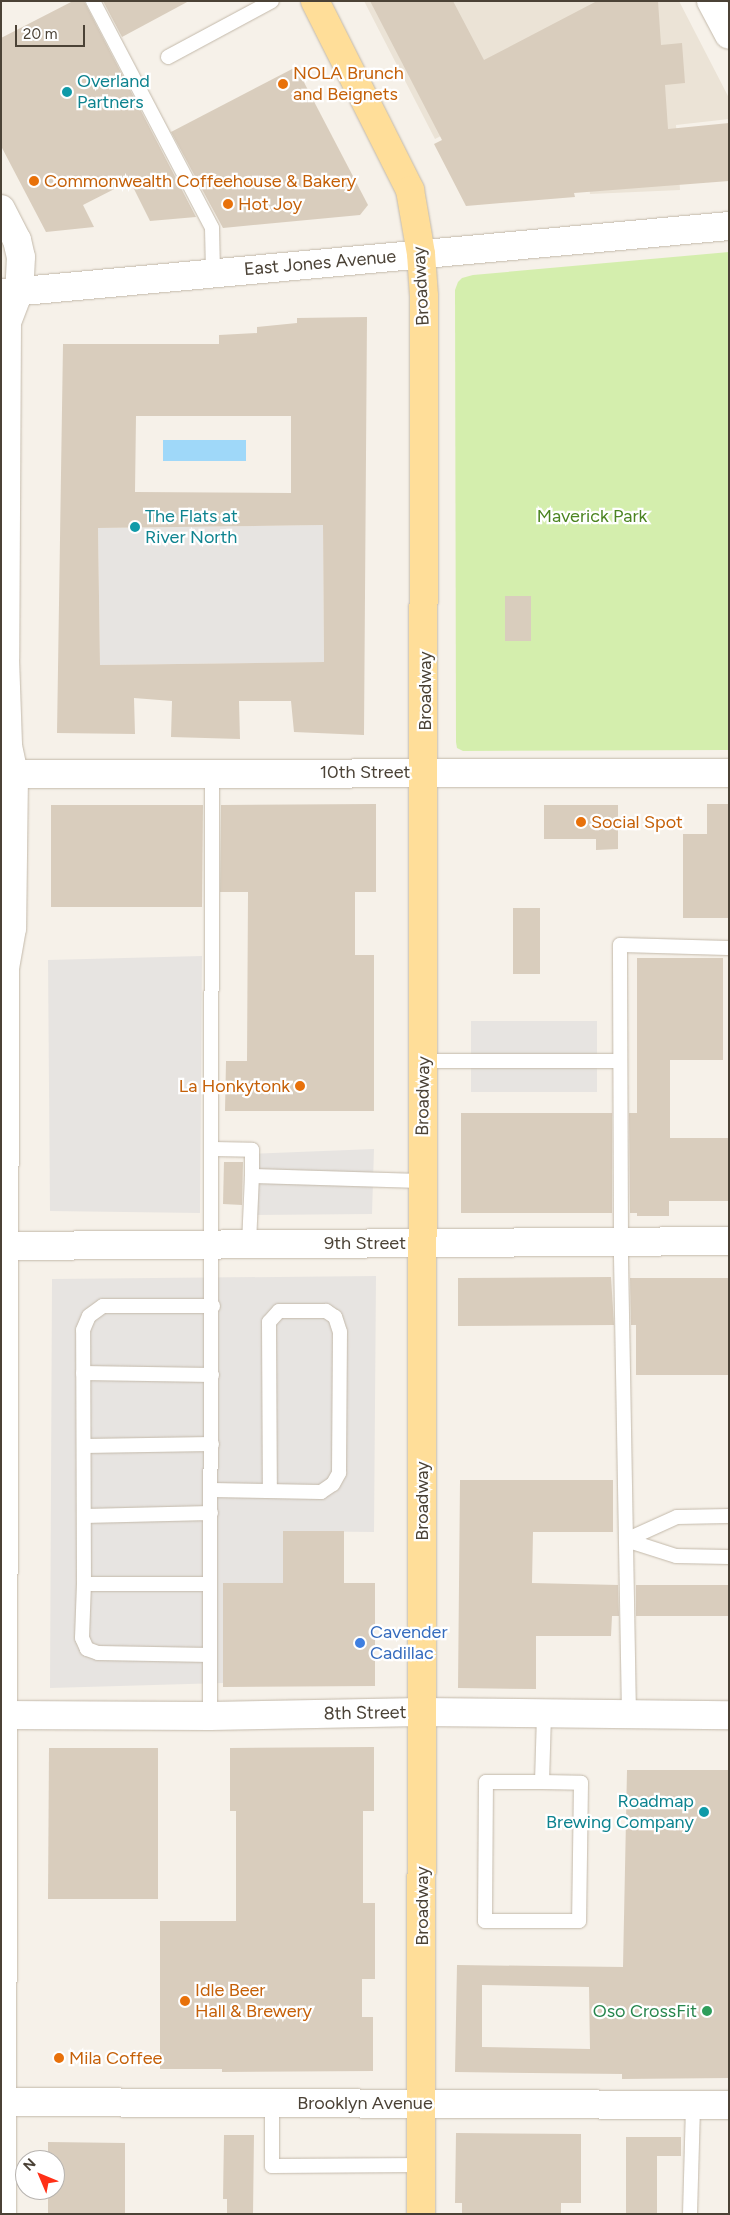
<!DOCTYPE html>
<html>
<head>
<meta charset="utf-8">
<style>
  body { margin:0 }
  #map { position:relative; width:730px; height:2215px; overflow:hidden; background:#f6f1e9; font-family:Figtree,sans-serif }
  div>[style] { position:absolute }
  [style*='--x'] { left:calc(var(--x)*1px); top:calc(var(--y)*1px); width:calc(var(--w)*1px); rotate:calc(var(--a)*1deg) }
  .residential>* { inset:0; background:#ebe3d6 }
  .green>* { inset:0; background:#d4eead }
  .parking>* { inset:0; background:#e7e4e1 }
  .water>* { inset:0; background:#9fd8f9 }
  .building>* { inset:0; background:#d9cdbd }
  .roads { filter:drop-shadow(0 0 1px #c3b9aa) drop-shadow(0 0 1px #c3b9aa) }
  .service>* { height:14px; margin:-7px; padding:0 7px; transform-origin:7px; border-radius:7px; background:#fff }
  .minor>* { height:28px; margin:-14px; padding:0 14px; transform-origin:14px; border-radius:14px; background:#fff }
  .tertiary>* { height:28px; margin:-14px; padding:0 14px; transform-origin:14px; border-radius:14px; background:#fff }
  .primary>* { height:28px; margin:-14px; padding:0 14px; transform-origin:14px; border-radius:14px; background:#ffde99 }
  .dots>* { width:14px; height:14px; translate:-50% -50%; box-sizing:border-box; border:2px solid #fff; border-radius:50% }
  span { translate:-50% -50%; white-space:nowrap; text-align:center; line-height:1.15; -webkit-text-stroke:4.5px #fff; paint-order:stroke }
  .food-label { font-size:18px; color:#c56008 }
  .left { translate:0 -50%; text-align:left }
  .right { translate:-100% -50%; text-align:right }
  .culture-label { font-size:18px; color:#0d838f }
  .street-label { font-size:18px; color:#4b4236 }
  .park-label { font-size:18px; color:#4b8421 }
  .shop-label { font-size:18px; color:#366cbe }
  .leisure-label { font-size:18px; color:#27864d }
  .frame { position:absolute; inset:0; border:2px solid #4b4236; pointer-events:none }
  .north { position:absolute; left:15px; top:2150px; width:50px; height:50px; box-sizing:border-box; background:#fff; border:1px solid #b7b3af; border-radius:50%; rotate:315deg; font-size:14px; font-weight:700; line-height:20px; text-align:center; color:#4b4236 }
  .north::after { content:''; display:block; margin:auto; width:18px; height:22px; background:#ff3017; clip-path:polygon(50% 0,100% 100%,50% 72%,0 100%) }
  .scale { position:absolute; left:15px; top:25px; width:70px; height:22px; box-sizing:border-box; border:2px solid #4b4236; border-top:0; padding-left:6px; font-size:15px; line-height:18px; white-space:nowrap; color:#4b4236; -webkit-text-stroke:4px #fff; paint-order:stroke }
</style>
</head>
<body>
<div id="map">
  <div class="residential">
    <div style="clip-path:polygon(364px 1px,679px 1px,729px 98px,729px 119px,676px 125px,680px 190px,590px 194px,577px 66px,435px 139px)"></div>
  </div>
  <div class="green">
    <div style="clip-path:polygon(729px 252px,729px 750px,463px 751px,457px 748px,456px 742px,455px 290px,458px 282px,462px 278px,473px 275px)"></div>
  </div>
  <div class="parking">
    <div style="clip-path:polygon(323px 525px,324px 662px,100px 665px,98px 528px)"></div>
    <div style="clip-path:polygon(202px 956px,200px 1213px,50px 1211px,48px 960px)"></div>
    <div style="clip-path:polygon(471px 1021px,597px 1021px,597px 1092px,471px 1092px)"></div>
    <div style="clip-path:polygon(374px 1149px,372px 1214px,246px 1215px,245px 1154px)"></div>
    <div style="clip-path:polygon(376px 1276px,374px 1532px,283px 1531px,283px 1564px,296px 1565px,302px 1583px,223px 1583px,223px 1683px,50px 1688px,52px 1279px)"></div>
  </div>
  <div class="water">
    <div style="clip-path:polygon(163px 440px,246px 440px,246px 461px,163px 461px)"></div>
  </div>
  <div class="building">
    <div style="clip-path:polygon(73px 1px,84px 1px,196px 217px,150px 221px,130px 181px,83px 205px,94px 227px,46px 232px,1px 146px,1px 38px)"></div>
    <div style="clip-path:polygon(103px 1px,189px 1px,122px 37px)"></div>
    <div style="clip-path:polygon(370px 1px,453px 1px,484px 60px,597px 1px,658px 1px,661px 45px,682px 43px,685px 83px,665px 85px,668px 129px,729px 123px,729px 181px,574px 193px,575px 197px,466px 206px,434px 144px,442px 140px)"></div>
    <div style="clip-path:polygon(296px 67px,368px 205px,360px 215px,223px 228px,171px 132px)"></div>
    <div style="clip-path:polygon(evenodd,367px 317px,364px 735px,294px 732px,291px 701px,239px 701px,240px 739px,171px 737px,172px 701px,134px 698px,135px 734px,57px 733px,63px 344px,219px 344px,219px 335px,257px 333px,257px 327px,297px 323px,297px 318px,367px 317px,136px 416px,291px 416px,291px 493px,135px 492px,136px 416px,367px 317px,323px 525px,324px 662px,100px 665px,98px 528px,323px 525px)"></div>
    <div style="clip-path:polygon(505px 596px,531px 596px,531px 641px,505px 641px)"></div>
    <div style="clip-path:polygon(376px 804px,376px 892px,355px 892px,355px 955px,374px 955px,374px 1111px,225px 1111px,226px 1061px,247px 1061px,248px 892px,220px 892px,221px 805px)"></div>
    <div style="clip-path:polygon(707px 804px,729px 804px,729px 918px,683px 918px,683px 834px,707px 834px)"></div>
    <div style="clip-path:polygon(51px 805px,203px 805px,202px 907px,51px 907px)"></div>
    <div style="clip-path:polygon(544px 805px,618px 805px,618px 849px,596px 850px,596px 839px,544px 839px)"></div>
    <div style="clip-path:polygon(513px 908px,540px 908px,540px 974px,513px 974px)"></div>
    <div style="clip-path:polygon(637px 958px,723px 958px,723px 1060px,670px 1060px,670px 1138px,729px 1138px,729px 1201px,669px 1201px,669px 1216px,637px 1216px,637px 1213px,630px 1213px,629px 1113px,637px 1113px)"></div>
    <div style="clip-path:polygon(461px 1113px,612px 1113px,612px 1213px,461px 1213px)"></div>
    <div style="clip-path:polygon(224px 1162px,243px 1162px,242px 1205px,223px 1204px)"></div>
    <div style="clip-path:polygon(611px 1277px,614px 1325px,458px 1326px,458px 1278px)"></div>
    <div style="clip-path:polygon(630px 1278px,729px 1278px,729px 1375px,636px 1375px,636px 1325px,631px 1325px)"></div>
    <div style="clip-path:polygon(460px 1480px,613px 1480px,613px 1532px,533px 1532px,532px 1583px,618px 1585px,619px 1616px,612px 1616px,611px 1636px,536px 1636px,536px 1689px,458px 1688px)"></div>
    <div style="clip-path:polygon(283px 1531px,344px 1531px,344px 1583px,375px 1583px,375px 1686px,223px 1687px,223px 1583px,283px 1583px)"></div>
    <div style="clip-path:polygon(636px 1585px,728px 1585px,728px 1616px,636px 1616px)"></div>
    <div style="clip-path:polygon(374px 1747px,374px 1811px,363px 1811px,363px 1903px,375px 1903px,375px 1979px,362px 1979px,362px 2017px,373px 2017px,373px 2071px,222px 2072px,222px 2069px,160px 2069px,160px 1921px,236px 1921px,236px 1811px,230px 1811px,230px 1748px)"></div>
    <div style="clip-path:polygon(49px 1748px,158px 1748px,158px 1899px,48px 1899px)"></div>
    <div style="clip-path:polygon(evenodd,627px 1770px,729px 1770px,729px 2078px,622px 2079px,622px 2074px,455px 2072px,457px 1965px,623px 1967px,627px 1770px,482px 1985px,589px 1987px,590px 2049px,482px 2047px,482px 1985px)"></div>
    <div style="clip-path:polygon(456px 2133px,581px 2134px,581px 2203px,561px 2203px,561px 2214px,462px 2214px,462px 2203px,455px 2203px)"></div>
    <div style="clip-path:polygon(224px 2135px,254px 2135px,253px 2214px,227px 2214px,227px 2199px,223px 2199px)"></div>
    <div style="clip-path:polygon(626px 2137px,681px 2137px,681px 2156px,657px 2156px,657px 2214px,626px 2214px)"></div>
    <div style="clip-path:polygon(48px 2142px,125px 2143px,125px 2214px,48px 2214px,48px 2190px,55px 2190px,55px 2160px,48px 2160px)"></div>
  </div>
  <div class="roads">
    <div class="service">
      <div style="--x:93;--y:1;--w:256;--a:62.3"></div>
      <div style="--x:212;--y:228;--w:45;--a:88.7"></div>
      <div style="--x:168;--y:57;--w:118;--a:-28.3"></div>
      <div style="--x:423;--y:1061;--w:197;--a:0"></div>
      <div style="--x:213;--y:1149;--w:39;--a:1"></div>
      <div style="--x:252;--y:1150;--w:26;--a:90"></div>
      <div style="--x:249;--y:1244;--w:68;--a:-87.5"></div>
      <div style="--x:252;--y:1176;--w:170;--a:1.7"></div>
      <div style="--x:83;--y:1373;--w:129;--a:0.9"></div>
      <div style="--x:84;--y:1446;--w:128;--a:-0.9"></div>
      <div style="--x:212;--y:1490;--w:109;--a:1.1"></div>
      <div style="--x:321;--y:1492;--w:14;--a:-34"></div>
      <div style="--x:333;--y:1484;--w:13;--a:-61"></div>
      <div style="--x:339;--y:1473;--w:141;--a:-89.6"></div>
      <div style="--x:340;--y:1332;--w:16;--a:-108"></div>
      <div style="--x:335;--y:1317;--w:11;--a:-146"></div>
      <div style="--x:326;--y:1311;--w:47;--a:180"></div>
      <div style="--x:279;--y:1311;--w:15;--a:132"></div>
      <div style="--x:269;--y:1322;--w:169;--a:89.7"></div>
      <div style="--x:84;--y:1516;--w:127;--a:-1.4"></div>
      <div style="--x:626;--y:1540;--w:56;--a:-24.3"></div>
      <div style="--x:677;--y:1517;--w:52;--a:-1.1"></div>
      <div style="--x:626;--y:1540;--w:52;--a:17.7"></div>
      <div style="--x:676;--y:1556;--w:53;--a:1.1"></div>
      <div style="--x:84;--y:1584;--w:126;--a:0"></div>
      <div style="--x:210;--y:1655;--w:112;--a:-179"></div>
      <div style="--x:98;--y:1653;--w:12;--a:-160"></div>
      <div style="--x:87;--y:1649;--w:12;--a:-114"></div>
      <div style="--x:82;--y:1638;--w:54;--a:-87.9"></div>
      <div style="--x:84;--y:1584;--w:254;--a:-90.2"></div>
      <div style="--x:83;--y:1330;--w:15;--a:-67"></div>
      <div style="--x:89;--y:1316;--w:17;--a:-36"></div>
      <div style="--x:103;--y:1306;--w:110;--a:0"></div>
      <div style="--x:629;--y:1715;--w:473;--a:-91"></div>
      <div style="--x:621;--y:1242;--w:297;--a:-90.2"></div>
      <div style="--x:620;--y:945;--w:109;--a:1.6"></div>
      <div style="--x:210;--y:1716;--w:943;--a:-89.88"></div>
      <div style="--x:542;--y:1782;--w:39;--a:1"></div>
      <div style="--x:581;--y:1783;--w:138;--a:90.8"></div>
      <div style="--x:579;--y:1921;--w:94;--a:180"></div>
      <div style="--x:485;--y:1921;--w:139;--a:-89.6"></div>
      <div style="--x:486;--y:1782;--w:56;--a:0"></div>
      <div style="--x:542;--y:1782;--w:68;--a:-88.3"></div>
      <div style="--x:272;--y:2103;--w:63;--a:90"></div>
      <div style="--x:272;--y:2166;--w:149;--a:-0.4"></div>
      <div style="--x:690;--y:2214;--w:109;--a:-88.4"></div>
    </div>
    <div class="minor">
      <div style="--x:1;--y:209;--w:35;--a:63"></div>
      <div style="--x:17;--y:240;--w:17;--a:77"></div>
      <div style="--x:21;--y:257;--w:34;--a:93"></div>
      <div style="--x:19;--y:291;--w:34;--a:111"></div>
      <div style="--x:7;--y:323;--w:335;--a:90.3"></div>
      <div style="--x:5;--y:658;--w:88;--a:88"></div>
      <div style="--x:8;--y:746;--w:29;--a:78"></div>
      <div style="--x:14;--y:774;--w:154;--a:90.7"></div>
      <div style="--x:12;--y:928;--w:41;--a:99.9"></div>
      <div style="--x:5;--y:968;--w:1246;--a:90.14"></div>
      <div style="--x:1;--y:774;--w:728;--a:-0.08"></div>
      <div style="--x:1;--y:1246;--w:728;--a:-0.39"></div>
      <div style="--x:1;--y:1715;--w:209;--a:0.3"></div>
      <div style="--x:210;--y:1716;--w:211;--a:-1.1"></div>
      <div style="--x:421;--y:1712;--w:308;--a:0.6"></div>
    </div>
    <div class="tertiary">
      <div style="--x:711;--y:1;--w:38;--a:62"></div>
      <div style="--x:1;--y:293;--w:731;--a:-5.26"></div>
      <div style="--x:1;--y:2102;--w:728;--a:0.24"></div>
    </div>
    <div class="primary">
      <div style="--x:315;--y:1;--w:212;--a:63.3"></div>
      <div style="--x:410;--y:190;--w:65;--a:80.2"></div>
      <div style="--x:421;--y:254;--w:42;--a:85.9"></div>
      <div style="--x:424;--y:296;--w:1918;--a:90.09"></div>
    </div>
  </div>
  <div class="dots">
    <div style="left:283px;top:84px;background:#e8710a"></div>
    <div style="left:67px;top:92px;background:#0f9aa8"></div>
    <div style="left:34px;top:181px;background:#e8710a"></div>
    <div style="left:228px;top:204px;background:#e8710a"></div>
    <div style="left:135px;top:527px;background:#0f9aa8"></div>
    <div style="left:581px;top:822px;background:#e8710a"></div>
    <div style="left:300px;top:1086px;background:#e8710a"></div>
    <div style="left:360px;top:1643px;background:#3f7fe0"></div>
    <div style="left:704px;top:1812px;background:#0f9aa8"></div>
    <div style="left:185px;top:2001px;background:#e8710a"></div>
    <div style="left:707px;top:2011px;background:#2e9e5b"></div>
    <div style="left:59px;top:2058px;background:#e8710a"></div>
  </div>
  <div class="food-label">
    <span class="left" style="left:293px;top:84px">NOLA Brunch<br>and Beignets</span>
    <span class="left" style="left:44px;top:181px">Commonwealth Coffeehouse &amp; Bakery</span>
    <span class="left" style="left:238px;top:204px">Hot Joy</span>
    <span class="left" style="left:591px;top:822px">Social Spot</span>
    <span class="right" style="left:290px;top:1086px">La Honkytonk</span>
    <span class="left" style="left:195px;top:2001px">Idle Beer<br>Hall &amp; Brewery</span>
    <span class="left" style="left:69px;top:2058px">Mila Coffee</span>
  </div>
  <div class="culture-label">
    <span class="left" style="left:77px;top:92px">Overland<br>Partners</span>
    <span class="left" style="left:145px;top:527px">The Flats at<br>River North</span>
    <span class="right" style="left:694px;top:1812px">Roadmap<br>Brewing Company</span>
  </div>
  <div class="street-label">
    <span style="left:320px;top:263px;rotate:-5deg">East Jones Avenue</span>
    <span style="left:421px;top:286px;rotate:-93deg">Broadway</span>
    <span style="left:425px;top:691px;rotate:-90deg">Broadway</span>
    <span style="left:365px;top:772px">10th Street</span>
    <span style="left:423px;top:1096px;rotate:-89deg">Broadway</span>
    <span style="left:365px;top:1243px">9th Street</span>
    <span style="left:422px;top:1501px;rotate:-90deg">Broadway</span>
    <span style="left:365px;top:1713px;rotate:-1deg">8th Street</span>
    <span style="left:422px;top:1906px;rotate:-90deg">Broadway</span>
    <span style="left:365px;top:2103px">Brooklyn Avenue</span>
  </div>
  <div class="park-label">
    <span style="left:592px;top:516px">Maverick Park</span>
  </div>
  <div class="shop-label">
    <span class="left" style="left:370px;top:1643px">Cavender<br>Cadillac</span>
  </div>
  <div class="leisure-label">
    <span class="right" style="left:697px;top:2011px">Oso CrossFit</span>
  </div>
  <div class="frame"></div>
  <div class="north">N</div>
  <div class="scale">20 m</div>
</div>
</body>
</html>
